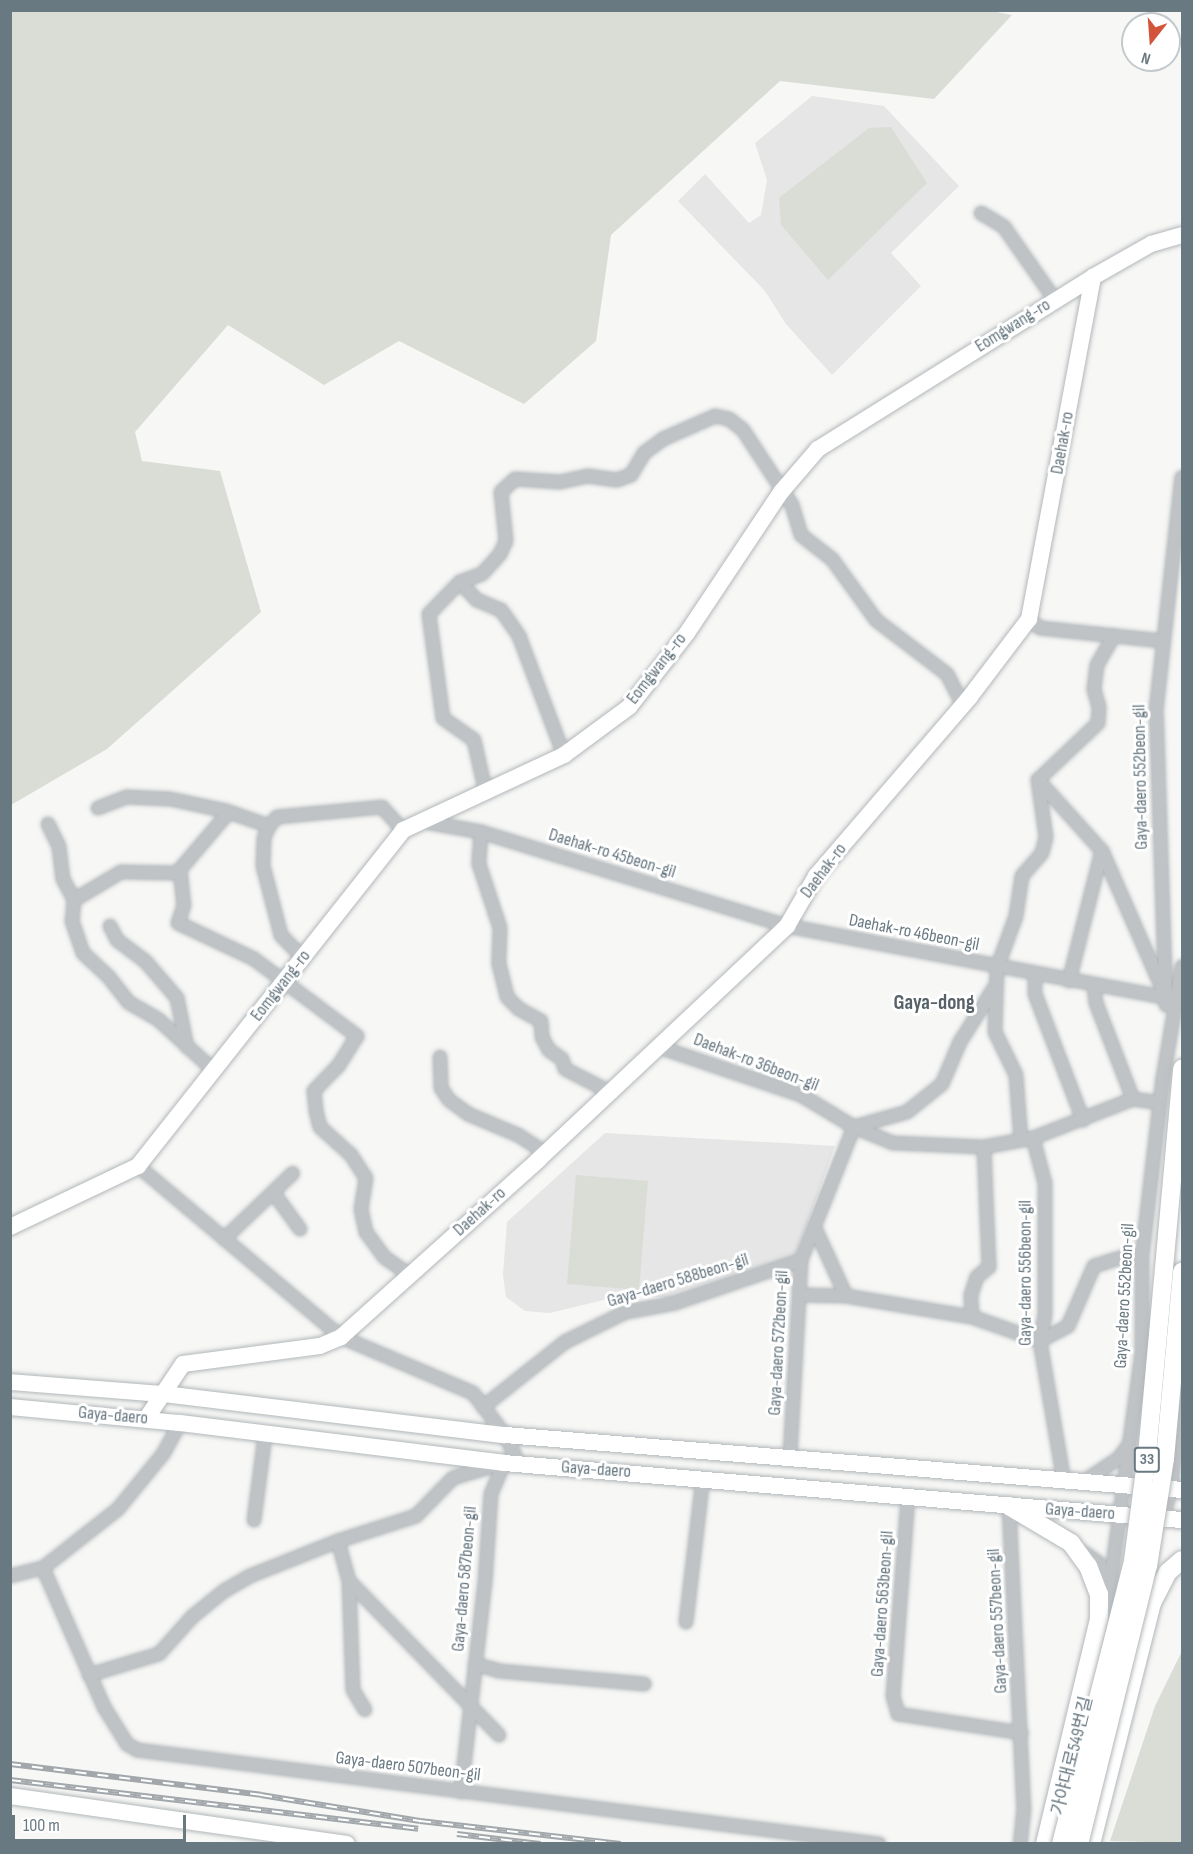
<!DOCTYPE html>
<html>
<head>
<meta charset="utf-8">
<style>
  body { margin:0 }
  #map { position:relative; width:1193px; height:1854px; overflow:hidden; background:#f7f7f5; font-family:"Sofia Sans Condensed","Noto Sans KR",sans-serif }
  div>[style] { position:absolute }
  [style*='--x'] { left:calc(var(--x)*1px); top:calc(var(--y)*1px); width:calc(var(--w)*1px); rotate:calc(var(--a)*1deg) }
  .built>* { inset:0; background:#e5e6e5 }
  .green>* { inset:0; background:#d9ddd6 }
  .roads { filter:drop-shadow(0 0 2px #b2b7ba) drop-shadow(0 0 2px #b2b7ba) }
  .minor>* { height:12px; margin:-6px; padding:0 6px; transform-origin:6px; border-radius:6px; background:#bfc3c6 }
  .major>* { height:16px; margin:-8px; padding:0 8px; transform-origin:8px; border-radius:8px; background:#fff }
  .highway>* { height:18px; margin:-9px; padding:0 9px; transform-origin:9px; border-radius:9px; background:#fff }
  .rail>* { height:6px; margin-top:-3px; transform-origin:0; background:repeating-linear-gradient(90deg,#fff 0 11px,#a1a7ab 0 22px); box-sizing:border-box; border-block:2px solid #a1a7ab }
  .bridges { filter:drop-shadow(0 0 2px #b2b6b9) drop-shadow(0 0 2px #b2b6b9) }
  .highway-bridge>* { height:18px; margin:-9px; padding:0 9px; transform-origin:9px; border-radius:9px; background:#fff }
  span { translate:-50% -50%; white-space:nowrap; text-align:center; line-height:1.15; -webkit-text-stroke:6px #fff; paint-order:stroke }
  .shield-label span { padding:2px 4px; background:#fff; border:2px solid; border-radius:4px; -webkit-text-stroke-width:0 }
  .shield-label { font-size:16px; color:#697982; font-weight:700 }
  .street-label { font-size:18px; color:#697982 }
  .quarter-label { font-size:21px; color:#566168; font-weight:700 }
  .frame { position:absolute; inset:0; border:12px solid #697982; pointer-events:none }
  .north { position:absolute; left:1121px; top:12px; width:60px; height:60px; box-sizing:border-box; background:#fff; border:2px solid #c3c9cd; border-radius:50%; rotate:197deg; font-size:16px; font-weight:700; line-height:24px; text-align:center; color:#697982 }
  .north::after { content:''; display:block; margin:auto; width:21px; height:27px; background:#d1543b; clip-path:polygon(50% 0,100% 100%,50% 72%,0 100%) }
  .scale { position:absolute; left:12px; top:1815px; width:174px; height:27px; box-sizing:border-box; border:3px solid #697982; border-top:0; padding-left:8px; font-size:18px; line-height:21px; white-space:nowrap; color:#697982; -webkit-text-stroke:4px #fff; paint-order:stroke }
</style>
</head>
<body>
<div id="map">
  <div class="built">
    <div style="clip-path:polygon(812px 96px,884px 106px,959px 186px,891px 253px,921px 286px,832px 375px,786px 324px,765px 291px,678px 201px,705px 174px,749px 223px,761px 215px,767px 180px,755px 143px)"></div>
    <div style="clip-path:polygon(605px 1133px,835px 1146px,794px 1260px,677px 1299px,628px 1294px,550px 1313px,525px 1311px,506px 1297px,503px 1275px,507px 1222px)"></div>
  </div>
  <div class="green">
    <div style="clip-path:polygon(986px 10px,1012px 15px,934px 99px,780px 81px,611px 235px,596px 341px,524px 404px,399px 341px,324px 385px,228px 325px,135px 432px,142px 461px,220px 471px,261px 612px,107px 749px,11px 805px,11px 11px)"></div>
    <div style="clip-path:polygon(891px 127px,927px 183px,828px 280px,781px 225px,779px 198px,869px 128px)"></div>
    <div style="clip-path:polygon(576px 1175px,648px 1181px,639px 1290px,567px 1284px)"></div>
    <div style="clip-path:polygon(1182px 1651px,1182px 1843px,1110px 1841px,1155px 1706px)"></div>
  </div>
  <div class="roads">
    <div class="minor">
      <div style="--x:981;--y:213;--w:27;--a:31"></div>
      <div style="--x:1004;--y:227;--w:89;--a:55.1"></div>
      <div style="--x:460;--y:582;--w:25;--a:47"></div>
      <div style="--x:477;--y:600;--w:26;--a:23"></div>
      <div style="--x:501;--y:610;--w:32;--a:55"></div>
      <div style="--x:519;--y:636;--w:127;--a:69.3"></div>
      <div style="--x:1029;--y:619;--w:14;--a:39"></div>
      <div style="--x:1040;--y:628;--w:123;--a:6.1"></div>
      <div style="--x:1038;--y:780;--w:96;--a:48"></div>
      <div style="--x:1102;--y:851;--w:154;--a:66.3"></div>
      <div style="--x:485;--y:789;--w:50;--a:-102.7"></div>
      <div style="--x:474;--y:740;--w:38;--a:-145"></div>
      <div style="--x:443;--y:718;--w:105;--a:-97.7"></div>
      <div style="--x:429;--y:614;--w:45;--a:-45.9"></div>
      <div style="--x:460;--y:582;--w:23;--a:-20"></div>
      <div style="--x:482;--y:574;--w:27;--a:-48"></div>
      <div style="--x:500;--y:554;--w:14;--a:-65"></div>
      <div style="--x:506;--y:541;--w:49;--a:-95.8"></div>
      <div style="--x:501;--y:492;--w:19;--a:-43"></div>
      <div style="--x:515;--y:479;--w:45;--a:3.8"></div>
      <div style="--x:560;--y:482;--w:29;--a:-12"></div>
      <div style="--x:588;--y:476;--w:29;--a:8"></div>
      <div style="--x:617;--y:480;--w:15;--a:-20"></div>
      <div style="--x:631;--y:475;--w:26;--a:-59"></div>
      <div style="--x:644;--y:453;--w:24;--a:-36"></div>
      <div style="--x:663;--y:439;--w:57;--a:-23.9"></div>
      <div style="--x:715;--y:416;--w:14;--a:12"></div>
      <div style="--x:729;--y:419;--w:18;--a:38"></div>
      <div style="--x:743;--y:430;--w:90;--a:56.8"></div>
      <div style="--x:792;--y:505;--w:31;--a:73"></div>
      <div style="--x:801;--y:535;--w:39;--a:38"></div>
      <div style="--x:832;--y:559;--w:75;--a:54.2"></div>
      <div style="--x:876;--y:620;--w:89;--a:37.3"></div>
      <div style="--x:947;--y:674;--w:36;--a:63"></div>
      <div style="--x:98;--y:808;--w:31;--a:-21"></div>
      <div style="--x:127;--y:797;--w:43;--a:2.7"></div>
      <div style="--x:170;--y:799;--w:57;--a:12.1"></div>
      <div style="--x:226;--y:811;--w:46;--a:19.2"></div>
      <div style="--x:425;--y:822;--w:57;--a:10.1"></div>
      <div style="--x:481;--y:832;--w:320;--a:17.1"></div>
      <div style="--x:787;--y:926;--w:387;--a:10.7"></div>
      <div style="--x:48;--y:824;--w:25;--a:64"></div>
      <div style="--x:59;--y:847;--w:32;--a:83"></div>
      <div style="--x:63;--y:879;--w:24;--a:62"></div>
      <div style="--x:74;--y:900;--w:21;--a:95"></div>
      <div style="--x:72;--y:921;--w:34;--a:71"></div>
      <div style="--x:83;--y:953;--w:34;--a:43"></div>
      <div style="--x:108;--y:976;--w:33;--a:52"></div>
      <div style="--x:128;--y:1002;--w:36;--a:30"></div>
      <div style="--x:159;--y:1020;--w:75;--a:42.8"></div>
      <div style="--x:481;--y:832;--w:32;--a:94"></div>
      <div style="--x:479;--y:864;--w:67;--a:71.8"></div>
      <div style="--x:500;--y:928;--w:36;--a:92"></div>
      <div style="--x:499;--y:964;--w:34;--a:76"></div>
      <div style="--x:507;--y:997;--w:17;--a:45"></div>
      <div style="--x:519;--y:1009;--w:25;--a:29"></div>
      <div style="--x:541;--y:1021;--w:16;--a:86"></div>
      <div style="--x:542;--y:1037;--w:15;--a:62"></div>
      <div style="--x:549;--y:1050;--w:16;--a:35"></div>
      <div style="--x:562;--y:1059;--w:10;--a:73"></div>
      <div style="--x:565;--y:1069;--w:48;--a:27.1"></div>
      <div style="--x:180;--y:869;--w:36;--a:84"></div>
      <div style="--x:184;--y:905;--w:19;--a:108"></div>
      <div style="--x:178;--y:923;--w:84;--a:25.3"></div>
      <div style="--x:254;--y:959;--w:129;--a:36.8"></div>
      <div style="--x:357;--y:1036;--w:36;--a:122"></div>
      <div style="--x:338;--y:1066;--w:35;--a:134"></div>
      <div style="--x:314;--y:1091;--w:20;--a:84"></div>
      <div style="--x:316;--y:1111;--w:16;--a:76"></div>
      <div style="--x:320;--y:1127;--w:42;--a:42.1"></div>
      <div style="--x:351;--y:1155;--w:27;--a:57"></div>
      <div style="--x:366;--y:1178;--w:31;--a:99"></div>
      <div style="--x:361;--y:1209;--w:24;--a:78"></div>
      <div style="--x:366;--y:1232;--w:31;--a:54"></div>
      <div style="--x:384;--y:1257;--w:32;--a:35"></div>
      <div style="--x:74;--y:900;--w:55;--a:-30.8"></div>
      <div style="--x:121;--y:872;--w:56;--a:1"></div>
      <div style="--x:177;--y:873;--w:80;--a:-49.6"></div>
      <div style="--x:110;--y:926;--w:16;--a:63"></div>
      <div style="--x:117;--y:940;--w:36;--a:37"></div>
      <div style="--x:146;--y:962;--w:48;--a:49.3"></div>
      <div style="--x:177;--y:998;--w:50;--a:78.5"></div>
      <div style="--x:303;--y:958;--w:32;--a:-134"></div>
      <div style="--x:281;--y:935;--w:71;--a:-104.6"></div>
      <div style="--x:263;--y:866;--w:28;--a:-88"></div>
      <div style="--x:264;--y:838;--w:13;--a:-67"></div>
      <div style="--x:269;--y:826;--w:12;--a:-48"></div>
      <div style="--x:277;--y:817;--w:105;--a:-5.4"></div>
      <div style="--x:382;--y:807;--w:31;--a:48"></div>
      <div style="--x:1035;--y:975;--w:19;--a:90"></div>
      <div style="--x:1035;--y:994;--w:135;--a:69.1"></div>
      <div style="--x:1069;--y:981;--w:134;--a:-75.8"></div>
      <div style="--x:1094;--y:985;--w:18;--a:84"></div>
      <div style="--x:1096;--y:1003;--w:103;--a:68.9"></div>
      <div style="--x:1166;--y:1005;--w:294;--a:-91.9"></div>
      <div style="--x:1156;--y:711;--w:235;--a:-83.7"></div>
      <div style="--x:656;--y:1046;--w:153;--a:18.7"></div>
      <div style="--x:801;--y:1095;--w:62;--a:31.1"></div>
      <div style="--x:854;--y:1127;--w:42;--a:22.3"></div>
      <div style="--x:893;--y:1143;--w:91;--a:2.5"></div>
      <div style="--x:984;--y:1147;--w:50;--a:-10.4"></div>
      <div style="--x:1033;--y:1138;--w:107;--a:-21.3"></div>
      <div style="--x:1133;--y:1099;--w:27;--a:8"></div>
      <div style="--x:440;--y:1057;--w:31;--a:88"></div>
      <div style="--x:441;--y:1088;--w:14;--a:56"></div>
      <div style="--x:449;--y:1100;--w:24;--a:36"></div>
      <div style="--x:468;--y:1114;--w:54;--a:22.8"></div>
      <div style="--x:518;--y:1135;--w:33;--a:33"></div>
      <div style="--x:1033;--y:1138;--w:47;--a:75.1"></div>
      <div style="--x:1045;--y:1183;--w:132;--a:90"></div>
      <div style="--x:1045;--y:1315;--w:26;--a:101"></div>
      <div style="--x:1040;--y:1341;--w:142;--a:80.3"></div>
      <div style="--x:1021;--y:1140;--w:65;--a:-94.4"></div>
      <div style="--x:1016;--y:1075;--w:48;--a:-116"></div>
      <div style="--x:995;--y:1032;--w:64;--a:-88.2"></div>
      <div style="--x:997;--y:968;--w:55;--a:-69.9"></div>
      <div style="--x:1016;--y:916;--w:40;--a:-81.5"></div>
      <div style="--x:1022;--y:876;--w:30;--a:-49"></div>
      <div style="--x:1042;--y:853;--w:16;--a:-76"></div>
      <div style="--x:1046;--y:837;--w:58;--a:-98"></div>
      <div style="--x:1038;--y:780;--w:83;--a:-43.5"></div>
      <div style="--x:1098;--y:723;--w:16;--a:-86"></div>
      <div style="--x:1099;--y:707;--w:19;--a:-106"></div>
      <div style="--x:1094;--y:689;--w:24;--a:-83"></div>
      <div style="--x:1097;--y:665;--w:34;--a:-60"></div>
      <div style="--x:138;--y:1166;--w:265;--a:40.1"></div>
      <div style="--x:341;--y:1337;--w:143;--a:23"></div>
      <div style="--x:473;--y:1393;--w:53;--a:52.7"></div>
      <div style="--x:505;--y:1435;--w:32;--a:64"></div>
      <div style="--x:273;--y:1192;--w:46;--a:53.9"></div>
      <div style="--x:814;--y:1226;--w:77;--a:65.4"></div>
      <div style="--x:224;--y:1239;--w:95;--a:-43.7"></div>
      <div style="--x:800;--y:1295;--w:46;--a:1.2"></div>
      <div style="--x:846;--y:1296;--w:128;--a:9.5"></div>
      <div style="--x:972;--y:1317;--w:72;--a:19.4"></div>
      <div style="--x:1040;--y:1341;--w:32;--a:-28"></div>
      <div style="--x:1068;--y:1326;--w:65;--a:-66.6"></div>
      <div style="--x:1094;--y:1266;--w:27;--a:-17"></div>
      <div style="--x:1120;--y:1258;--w:22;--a:-5"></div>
      <div style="--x:972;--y:1317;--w:22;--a:-93"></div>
      <div style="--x:971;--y:1295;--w:19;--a:-72"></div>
      <div style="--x:977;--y:1277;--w:16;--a:-40"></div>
      <div style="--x:989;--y:1267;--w:120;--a:-92.4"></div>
      <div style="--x:483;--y:1407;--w:105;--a:-38.4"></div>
      <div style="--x:565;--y:1342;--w:68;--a:-26.2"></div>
      <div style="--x:626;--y:1312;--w:50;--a:-10.4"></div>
      <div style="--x:675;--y:1303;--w:133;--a:-18.8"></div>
      <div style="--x:790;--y:1457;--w:197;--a:-86.8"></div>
      <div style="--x:801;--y:1260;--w:143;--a:-68.3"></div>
      <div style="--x:854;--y:1127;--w:55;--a:-15.8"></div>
      <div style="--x:907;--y:1112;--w:45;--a:-38.7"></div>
      <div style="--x:942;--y:1084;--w:46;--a:-66.8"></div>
      <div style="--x:960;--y:1042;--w:64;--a:-57.8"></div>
      <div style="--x:1083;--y:1482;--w:43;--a:-33.7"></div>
      <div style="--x:1119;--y:1458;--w:17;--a:-54"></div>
      <div style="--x:908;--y:1497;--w:200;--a:94.3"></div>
      <div style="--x:893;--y:1696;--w:19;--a:74"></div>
      <div style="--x:898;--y:1714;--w:125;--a:8.7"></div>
      <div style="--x:1009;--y:1506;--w:302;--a:87.2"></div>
      <div style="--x:1024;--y:1808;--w:36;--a:96"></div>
      <div style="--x:1163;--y:1516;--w:28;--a:-73"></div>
      <div style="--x:1171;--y:1489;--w:100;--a:-83.7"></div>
      <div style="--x:254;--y:1520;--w:86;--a:-82.6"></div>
      <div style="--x:338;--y:1541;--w:41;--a:74.6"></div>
      <div style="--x:349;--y:1581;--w:109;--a:87.9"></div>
      <div style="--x:353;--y:1690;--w:23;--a:59"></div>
      <div style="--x:1083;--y:1552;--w:19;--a:35"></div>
      <div style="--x:1099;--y:1563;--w:25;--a:64"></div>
      <div style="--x:1110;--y:1586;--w:37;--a:87"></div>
      <div style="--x:43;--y:1568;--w:152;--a:66.3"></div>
      <div style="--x:104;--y:1707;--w:44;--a:58.1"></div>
      <div style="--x:127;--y:1744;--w:12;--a:31"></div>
      <div style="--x:137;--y:1750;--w:748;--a:7.22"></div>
      <div style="--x:10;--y:1576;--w:34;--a:-14"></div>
      <div style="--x:43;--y:1568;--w:95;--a:-38.2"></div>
      <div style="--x:118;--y:1509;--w:71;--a:-50.7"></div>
      <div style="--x:163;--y:1454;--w:35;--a:-61"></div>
      <div style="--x:349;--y:1581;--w:215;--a:45.8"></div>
      <div style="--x:1110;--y:1586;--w:235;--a:-82.2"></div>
      <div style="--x:1142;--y:1353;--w:97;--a:-90"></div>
      <div style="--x:1142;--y:1256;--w:179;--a:-83.3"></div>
      <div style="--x:1163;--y:1078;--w:113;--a:-80.3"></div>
      <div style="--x:686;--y:1622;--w:145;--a:-83.3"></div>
      <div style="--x:475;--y:1664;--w:25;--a:16"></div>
      <div style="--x:499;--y:1671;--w:146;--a:5.1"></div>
      <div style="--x:89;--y:1675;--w:73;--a:-16.7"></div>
      <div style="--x:159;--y:1654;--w:50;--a:-48.3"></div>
      <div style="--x:192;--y:1617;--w:41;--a:-39.1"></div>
      <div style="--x:224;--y:1591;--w:30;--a:-30"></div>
      <div style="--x:250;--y:1576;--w:95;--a:-21.7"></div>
      <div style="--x:338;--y:1541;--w:82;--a:-17.8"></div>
      <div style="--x:416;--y:1516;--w:53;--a:-45.8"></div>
      <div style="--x:453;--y:1478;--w:49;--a:-16.6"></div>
      <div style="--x:461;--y:1792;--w:211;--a:-83.5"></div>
      <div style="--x:485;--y:1582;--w:88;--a:-86.1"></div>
      <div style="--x:491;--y:1494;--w:34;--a:-67"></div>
    </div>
    <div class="major">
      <div style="--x:10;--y:1227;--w:142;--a:-25.5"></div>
      <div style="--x:138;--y:1166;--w:428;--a:-51.7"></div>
      <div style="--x:403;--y:830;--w:178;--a:-25"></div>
      <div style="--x:564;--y:755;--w:81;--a:-36.4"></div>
      <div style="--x:629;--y:707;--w:94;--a:-51.9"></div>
      <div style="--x:687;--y:633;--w:169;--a:-56.3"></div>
      <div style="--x:781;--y:492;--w:57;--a:-49.3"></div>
      <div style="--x:818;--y:449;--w:324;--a:-32"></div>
      <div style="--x:1093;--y:277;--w:67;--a:-29.6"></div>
      <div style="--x:1151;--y:244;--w:32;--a:-16"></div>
      <div style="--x:10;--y:1382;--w:154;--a:4.5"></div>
      <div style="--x:164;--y:1394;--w:343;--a:6.9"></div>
      <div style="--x:505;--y:1435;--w:679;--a:4.64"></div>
      <div style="--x:10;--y:1407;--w:171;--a:5.4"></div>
      <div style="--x:180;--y:1423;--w:326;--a:7"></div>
      <div style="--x:504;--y:1463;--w:680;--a:4.81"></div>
      <div style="--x:146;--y:1419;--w:66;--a:-56.1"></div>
      <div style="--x:183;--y:1364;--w:138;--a:-7.5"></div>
      <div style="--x:320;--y:1346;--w:23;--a:-23"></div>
      <div style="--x:341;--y:1337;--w:265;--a:-41.9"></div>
      <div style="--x:538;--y:1160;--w:342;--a:-43.2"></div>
      <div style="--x:787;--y:926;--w:58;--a:-59.9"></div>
      <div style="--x:816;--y:876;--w:235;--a:-49.3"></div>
      <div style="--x:969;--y:698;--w:99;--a:-52.8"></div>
      <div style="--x:1029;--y:619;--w:348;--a:-79.4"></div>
      <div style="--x:10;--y:1796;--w:340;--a:8.1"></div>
    </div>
    <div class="highway">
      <div style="--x:1009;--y:1506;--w:72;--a:30.8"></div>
      <div style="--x:1071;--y:1543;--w:29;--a:54"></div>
      <div style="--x:1088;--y:1566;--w:30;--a:69"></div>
      <div style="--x:1099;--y:1594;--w:25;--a:90"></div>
      <div style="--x:1099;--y:1619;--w:231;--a:103.5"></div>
      <div style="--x:1091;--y:1844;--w:249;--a:-75.8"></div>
      <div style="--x:1152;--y:1603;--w:35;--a:-63"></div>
      <div style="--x:1168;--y:1572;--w:18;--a:-41"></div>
    </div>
  </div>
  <div class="rail">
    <div style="--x:10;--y:1764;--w:253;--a:7"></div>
    <div style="--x:261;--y:1795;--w:161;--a:9.3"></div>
    <div style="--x:420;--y:1821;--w:202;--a:6.5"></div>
    <div style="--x:10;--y:1780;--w:411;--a:6.8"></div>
    <div style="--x:457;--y:1834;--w:84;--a:6.9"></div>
  </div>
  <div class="bridges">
    <div class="highway-bridge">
      <div style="--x:1061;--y:1844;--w:292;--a:-75.7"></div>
      <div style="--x:1133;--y:1561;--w:107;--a:-82.5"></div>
      <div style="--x:1147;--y:1455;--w:388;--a:-84.8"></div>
      <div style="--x:1079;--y:1844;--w:286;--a:-76.1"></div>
      <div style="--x:1148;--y:1566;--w:108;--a:-81"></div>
      <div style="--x:1165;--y:1459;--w:188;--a:-84.8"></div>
    </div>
  </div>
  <div class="shield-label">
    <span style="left:1147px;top:1460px">33</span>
  </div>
  <div class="street-label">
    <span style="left:1013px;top:326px;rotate:-32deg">Eomgwang-ro</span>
    <span style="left:1063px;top:443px;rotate:-80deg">Daehak-ro</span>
    <span style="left:657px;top:669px;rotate:-52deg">Eomgwang-ro</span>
    <span style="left:1141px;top:777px;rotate:-91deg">Gaya-daero 552beon-gil</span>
    <span style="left:612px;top:854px;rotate:17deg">Daehak-ro 45beon-gil</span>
    <span style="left:824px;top:871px;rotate:-53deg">Daehak-ro</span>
    <span style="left:914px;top:933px;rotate:11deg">Daehak-ro 46beon-gil</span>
    <span style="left:281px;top:986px;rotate:-52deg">Eomgwang-ro</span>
    <span style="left:756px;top:1063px;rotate:21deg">Daehak-ro 36beon-gil</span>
    <span style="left:480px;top:1212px;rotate:-42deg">Daehak-ro</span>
    <span style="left:1026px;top:1273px;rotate:-90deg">Gaya-daero 556beon-gil</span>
    <span style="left:678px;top:1281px;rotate:-17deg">Gaya-daero 588beon-gil</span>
    <span style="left:1125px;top:1296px;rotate:-87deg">Gaya-daero 552beon-gil</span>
    <span style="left:779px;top:1343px;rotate:-87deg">Gaya-daero 572beon-gil</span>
    <span style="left:113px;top:1416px;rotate:5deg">Gaya-daero</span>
    <span style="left:596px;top:1470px;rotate:4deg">Gaya-daero</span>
    <span style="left:1080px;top:1512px;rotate:4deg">Gaya-daero</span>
    <span style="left:465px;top:1579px;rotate:-85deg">Gaya-daero 587beon-gil</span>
    <span style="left:883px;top:1604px;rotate:-86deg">Gaya-daero 563beon-gil</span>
    <span style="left:998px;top:1621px;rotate:-93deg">Gaya-daero 557beon-gil</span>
    <span style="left:1073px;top:1756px;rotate:-76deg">가야대로549번길</span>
    <span style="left:408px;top:1767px;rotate:7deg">Gaya-daero 507beon-gil</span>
  </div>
  <div class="quarter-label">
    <span style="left:934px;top:1003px">Gaya-dong</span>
  </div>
  <div class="frame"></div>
  <div class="north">N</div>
  <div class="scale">100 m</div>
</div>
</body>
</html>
